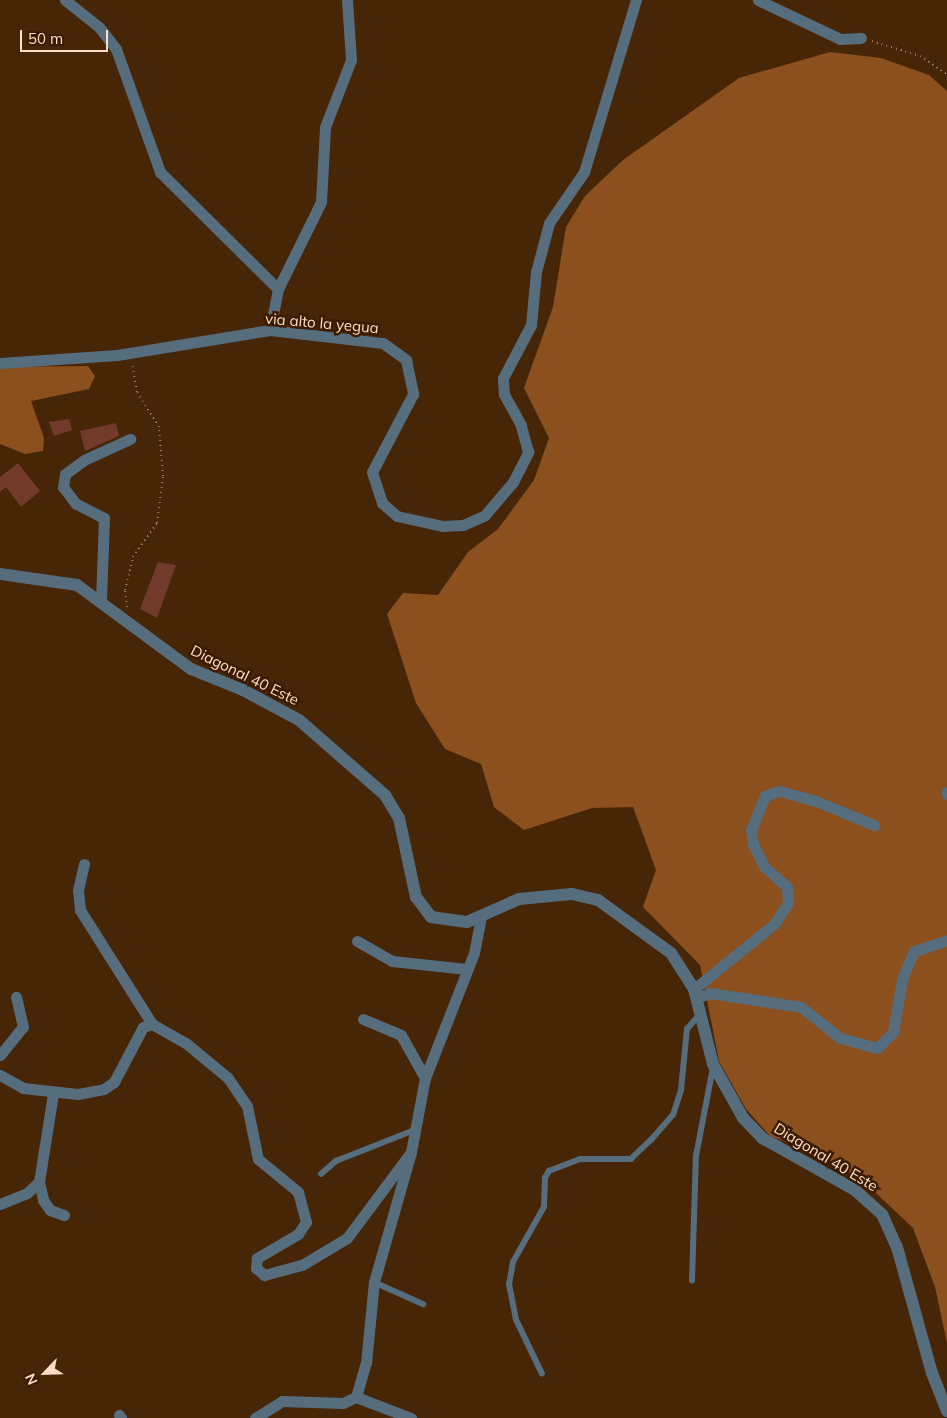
<!DOCTYPE html>
<html>
<head>
<meta charset="utf-8">
<style>
  body { margin:0 }
  #map { position:relative; width:947px; height:1418px; overflow:hidden; background:#472507; font-family:Mulish,sans-serif }
  div>[style] { position:absolute }
  [style*='--x'] { left:calc(var(--x)*1px); top:calc(var(--y)*1px); width:calc(var(--w)*1px); rotate:calc(var(--a)*1deg) }
  .forest>* { inset:0; background:#8b501e }
  .building>* { inset:0; background:#713a2a }
  .path>* { height:2px; margin-top:-1px; transform-origin:0; background:repeating-linear-gradient(90deg,#9c7d63 0 1px,transparent 0 5px) }
  .service>* { height:5.5px; margin:-2.75px; padding:0 2.75px; transform-origin:2.75px; border-radius:2.75px; background:#556d7d }
  .minor>* { height:11px; margin:-5.5px; padding:0 5.5px; transform-origin:5.5px; border-radius:5.5px; background:#556d7d }
  .tertiary>* { height:12px; margin:-6px; padding:0 6px; transform-origin:6px; border-radius:6px; background:#556d7d }
  span { translate:-50% -50%; white-space:nowrap; text-align:center; line-height:1.15; -webkit-text-stroke:5px #3c1b00; paint-order:stroke }
  .street-label { font-size:15px; color:#f9ddc9 }
  .north { position:absolute; left:20px; top:1348px; width:50px; height:50px; -webkit-text-stroke:4px #3c1b00; paint-order:stroke; rotate:246deg; font-size:14px; font-weight:700; line-height:20px; text-align:center; color:#f9ddc9 }
  .north::after { content:''; display:block; margin:auto; width:18px; height:22px; background:#f9ddc9; clip-path:polygon(50% 0,100% 100%,50% 72%,0 100%) }
  .scale { position:absolute; left:20px; top:30px; width:88px; height:22px; box-sizing:border-box; border:2px solid #f9ddc9; border-top:0; padding-left:6px; font-size:15px; line-height:18px; white-space:nowrap; color:#f9ddc9; -webkit-text-stroke:4px #3c1b00; paint-order:stroke }
</style>
</head>
<body>
<div id="map">
  <div class="forest">
    <div style="clip-path:polygon(830px 52px,881px 58px,929px 75px,947px 91px,947px 1343px,935px 1287px,913px 1228px,862px 1180px,820px 1155px,770px 1136px,746px 1109px,719px 1061px,700px 965px,643px 907px,656px 870px,633px 807px,592px 808px,524px 830px,494px 807px,481px 764px,445px 749px,416px 703px,387px 614px,403px 593px,438px 595px,468px 552px,498px 529px,534px 480px,549px 438px,524px 388px,553px 307px,566px 227px,585px 196px,623px 160px,739px 78px)"></div>
    <div style="clip-path:polygon(88px 366px,95px 376px,89px 389px,31px 401px,44px 438px,43px 451px,25px 454px,0 444px,0 367px)"></div>
  </div>
  <div class="building">
    <div style="clip-path:polygon(69px 419px,72px 430px,54px 436px,49px 422px)"></div>
    <div style="clip-path:polygon(116px 423px,119px 436px,85px 451px,80px 431px)"></div>
    <div style="clip-path:polygon(18px 463px,40px 491px,21px 507px,6px 487px,0 492px,0 477px)"></div>
    <div style="clip-path:polygon(158px 562px,176px 565px,157px 618px,140px 609px)"></div>
  </div>
  <div class="path">
    <div style="--x:872;--y:41;--w:50;--a:17.4"></div>
    <div style="--x:920;--y:56;--w:32;--a:34"></div>
    <div style="--x:127;--y:607;--w:17;--a:-97"></div>
    <div style="--x:125;--y:590;--w:34;--a:-76"></div>
    <div style="--x:133;--y:557;--w:42;--a:-54.8"></div>
    <div style="--x:157;--y:523;--w:47;--a:-82.7"></div>
    <div style="--x:163;--y:476;--w:49;--a:-94.7"></div>
    <div style="--x:159;--y:427;--w:41;--a:-122.2"></div>
    <div style="--x:137;--y:392;--w:29;--a:-100"></div>
  </div>
  <div class="service">
    <div style="--x:321;--y:1174;--w:20;--a:-41"></div>
    <div style="--x:336;--y:1161;--w:82;--a:-21.5"></div>
    <div style="--x:692;--y:1281;--w:125;--a:-88.2"></div>
    <div style="--x:696;--y:1156;--w:90;--a:-79.1"></div>
    <div style="--x:374;--y:1282;--w:54;--a:24.2"></div>
    <div style="--x:542;--y:1374;--w:60;--a:-115.7"></div>
    <div style="--x:516;--y:1320;--w:36;--a:-101"></div>
    <div style="--x:509;--y:1285;--w:23;--a:-80"></div>
    <div style="--x:513;--y:1262;--w:63;--a:-60.6"></div>
    <div style="--x:544;--y:1207;--w:29;--a:-88"></div>
    <div style="--x:545;--y:1178;--w:8;--a:-60"></div>
    <div style="--x:549;--y:1171;--w:33;--a:-21"></div>
    <div style="--x:580;--y:1159;--w:51;--a:0"></div>
    <div style="--x:631;--y:1159;--w:28;--a:-44"></div>
    <div style="--x:651;--y:1140;--w:33;--a:-49"></div>
    <div style="--x:673;--y:1115;--w:26;--a:-72"></div>
    <div style="--x:681;--y:1090;--w:61;--a:-84.4"></div>
    <div style="--x:687;--y:1029;--w:20;--a:-49"></div>
  </div>
  <div class="minor">
    <div style="--x:65;--y:0;--w:43;--a:38.5"></div>
    <div style="--x:99;--y:27;--w:28;--a:52"></div>
    <div style="--x:116;--y:49;--w:131;--a:70.3"></div>
    <div style="--x:160;--y:172;--w:166;--a:44.8"></div>
    <div style="--x:758;--y:0;--w:91;--a:25.4"></div>
    <div style="--x:840;--y:39;--w:21;--a:-3"></div>
    <div style="--x:270;--y:330;--w:42;--a:-79"></div>
    <div style="--x:278;--y:289;--w:97;--a:-63.7"></div>
    <div style="--x:321;--y:202;--w:75;--a:-86.9"></div>
    <div style="--x:325;--y:127;--w:72;--a:-68.8"></div>
    <div style="--x:351;--y:60;--w:60;--a:-93.8"></div>
    <div style="--x:0;--y:363;--w:117;--a:-3.9"></div>
    <div style="--x:117;--y:355;--w:155;--a:-9.3"></div>
    <div style="--x:270;--y:330;--w:114;--a:6.6"></div>
    <div style="--x:383;--y:343;--w:29;--a:36"></div>
    <div style="--x:406;--y:360;--w:35;--a:78"></div>
    <div style="--x:413;--y:394;--w:88;--a:117.7"></div>
    <div style="--x:372;--y:472;--w:33;--a:72"></div>
    <div style="--x:382;--y:503;--w:20;--a:41"></div>
    <div style="--x:397;--y:516;--w:46;--a:12.5"></div>
    <div style="--x:442;--y:526;--w:21;--a:-3"></div>
    <div style="--x:463;--y:525;--w:24;--a:-24"></div>
    <div style="--x:485;--y:515;--w:43;--a:-49.7"></div>
    <div style="--x:513;--y:482;--w:34;--a:-63"></div>
    <div style="--x:528;--y:452;--w:28;--a:-105"></div>
    <div style="--x:521;--y:425;--w:35;--a:-119"></div>
    <div style="--x:504;--y:394;--w:16;--a:-94"></div>
    <div style="--x:503;--y:378;--w:60;--a:-62.2"></div>
    <div style="--x:531;--y:325;--w:53;--a:-84.6"></div>
    <div style="--x:536;--y:272;--w:51;--a:-75.1"></div>
    <div style="--x:549;--y:223;--w:62;--a:-55.5"></div>
    <div style="--x:584;--y:172;--w:180;--a:-73.2"></div>
    <div style="--x:101;--y:600;--w:82;--a:-87.9"></div>
    <div style="--x:104;--y:518;--w:31;--a:-153"></div>
    <div style="--x:76;--y:504;--w:21;--a:-127"></div>
    <div style="--x:63;--y:487;--w:13;--a:-81"></div>
    <div style="--x:65;--y:474;--w:24;--a:-36"></div>
    <div style="--x:84;--y:460;--w:51;--a:-24.5"></div>
    <div style="--x:947;--y:792;--w:2;--a:90"></div>
    <div style="--x:84;--y:864;--w:27;--a:103"></div>
    <div style="--x:78;--y:890;--w:20;--a:84"></div>
    <div style="--x:80;--y:910;--w:135;--a:57.7"></div>
    <div style="--x:357;--y:941;--w:40;--a:29.7"></div>
    <div style="--x:392;--y:961;--w:75;--a:6.1"></div>
    <div style="--x:694;--y:989;--w:103;--a:-39.1"></div>
    <div style="--x:774;--y:924;--w:25;--a:-56"></div>
    <div style="--x:788;--y:903;--w:16;--a:-94"></div>
    <div style="--x:787;--y:887;--w:31;--a:-138"></div>
    <div style="--x:764;--y:866;--w:25;--a:-117"></div>
    <div style="--x:753;--y:844;--w:14;--a:-98"></div>
    <div style="--x:751;--y:830;--w:37;--a:-68"></div>
    <div style="--x:765;--y:796;--w:15;--a:-20"></div>
    <div style="--x:779;--y:791;--w:38;--a:15"></div>
    <div style="--x:816;--y:801;--w:63;--a:22.5"></div>
    <div style="--x:698;--y:997;--w:13;--a:-18"></div>
    <div style="--x:710;--y:993;--w:92;--a:8.7"></div>
    <div style="--x:801;--y:1007;--w:50;--a:38.5"></div>
    <div style="--x:840;--y:1038;--w:38;--a:15"></div>
    <div style="--x:877;--y:1048;--w:23;--a:-45"></div>
    <div style="--x:893;--y:1032;--w:54;--a:-80.4"></div>
    <div style="--x:902;--y:979;--w:30;--a:-67"></div>
    <div style="--x:914;--y:951;--w:35;--a:-18"></div>
    <div style="--x:363;--y:1019;--w:41;--a:22.8"></div>
    <div style="--x:401;--y:1035;--w:49;--a:60.8"></div>
    <div style="--x:0;--y:1055;--w:36;--a:-51"></div>
    <div style="--x:23;--y:1027;--w:31;--a:-103"></div>
    <div style="--x:0;--y:1075;--w:26;--a:29"></div>
    <div style="--x:23;--y:1088;--w:55;--a:6.2"></div>
    <div style="--x:78;--y:1094;--w:26;--a:-11"></div>
    <div style="--x:104;--y:1089;--w:12;--a:-35"></div>
    <div style="--x:114;--y:1082;--w:62;--a:-62.2"></div>
    <div style="--x:143;--y:1027;--w:9;--a:-18"></div>
    <div style="--x:152;--y:1024;--w:40;--a:29.7"></div>
    <div style="--x:187;--y:1044;--w:53;--a:39.7"></div>
    <div style="--x:228;--y:1078;--w:34;--a:56"></div>
    <div style="--x:247;--y:1106;--w:54;--a:78.3"></div>
    <div style="--x:258;--y:1159;--w:52;--a:39.5"></div>
    <div style="--x:298;--y:1192;--w:31;--a:75"></div>
    <div style="--x:306;--y:1222;--w:14;--a:124"></div>
    <div style="--x:298;--y:1234;--w:48;--a:149.7"></div>
    <div style="--x:257;--y:1258;--w:10;--a:96"></div>
    <div style="--x:256;--y:1268;--w:11;--a:41"></div>
    <div style="--x:264;--y:1275;--w:39;--a:-15"></div>
    <div style="--x:302;--y:1265;--w:52;--a:-31"></div>
    <div style="--x:347;--y:1238;--w:107;--a:-53.3"></div>
    <div style="--x:39;--y:1182;--w:18;--a:77"></div>
    <div style="--x:43;--y:1200;--w:12;--a:55"></div>
    <div style="--x:50;--y:1210;--w:15;--a:20"></div>
    <div style="--x:0;--y:1204;--w:29;--a:-22"></div>
    <div style="--x:27;--y:1193;--w:16;--a:-43"></div>
    <div style="--x:39;--y:1182;--w:89;--a:-81"></div>
    <div style="--x:356;--y:1397;--w:59;--a:20.9"></div>
    <div style="--x:119;--y:1415;--w:4;--a:56"></div>
    <div style="--x:255;--y:1418;--w:32;--a:-32"></div>
    <div style="--x:282;--y:1401;--w:61;--a:1.9"></div>
    <div style="--x:343;--y:1403;--w:14;--a:-25"></div>
    <div style="--x:356;--y:1397;--w:35;--a:-74"></div>
    <div style="--x:366;--y:1363;--w:81;--a:-84.4"></div>
    <div style="--x:374;--y:1282;--w:135;--a:-74.1"></div>
    <div style="--x:411;--y:1152;--w:75;--a:-79.3"></div>
    <div style="--x:425;--y:1078;--w:134;--a:-68.6"></div>
    <div style="--x:474;--y:953;--w:37;--a:-79"></div>
  </div>
  <div class="tertiary">
    <div style="--x:0;--y:574;--w:78;--a:8.1"></div>
    <div style="--x:77;--y:585;--w:142;--a:36.4"></div>
    <div style="--x:191;--y:669;--w:56;--a:22"></div>
    <div style="--x:243;--y:690;--w:64;--a:28.2"></div>
    <div style="--x:299;--y:720;--w:114;--a:41.1"></div>
    <div style="--x:385;--y:795;--w:27;--a:59"></div>
    <div style="--x:399;--y:818;--w:81;--a:77.9"></div>
    <div style="--x:416;--y:897;--w:25;--a:53"></div>
    <div style="--x:431;--y:917;--w:36;--a:8"></div>
    <div style="--x:467;--y:922;--w:57;--a:-23.9"></div>
    <div style="--x:519;--y:899;--w:53;--a:-5.4"></div>
    <div style="--x:572;--y:894;--w:27;--a:13"></div>
    <div style="--x:598;--y:900;--w:90;--a:36"></div>
    <div style="--x:671;--y:953;--w:43;--a:57.4"></div>
    <div style="--x:694;--y:989;--w:77;--a:75.8"></div>
    <div style="--x:713;--y:1064;--w:62;--a:60.9"></div>
    <div style="--x:743;--y:1118;--w:28;--a:46"></div>
    <div style="--x:762;--y:1138;--w:107;--a:29.2"></div>
    <div style="--x:855;--y:1190;--w:36;--a:42"></div>
    <div style="--x:882;--y:1214;--w:36;--a:66"></div>
    <div style="--x:897;--y:1247;--w:131;--a:74.5"></div>
    <div style="--x:932;--y:1373;--w:41;--a:68.5"></div>
  </div>
  <div class="street-label">
    <span style="left:322px;top:323px;rotate:5deg">via alto la yegua</span>
    <span style="left:245px;top:675px;rotate:26deg">Diagonal 40 Este</span>
    <span style="left:826px;top:1157px;rotate:31deg">Diagonal 40 Este</span>
  </div>
  <div class="north">N</div>
  <div class="scale">50 m</div>
</div>
</body>
</html>
